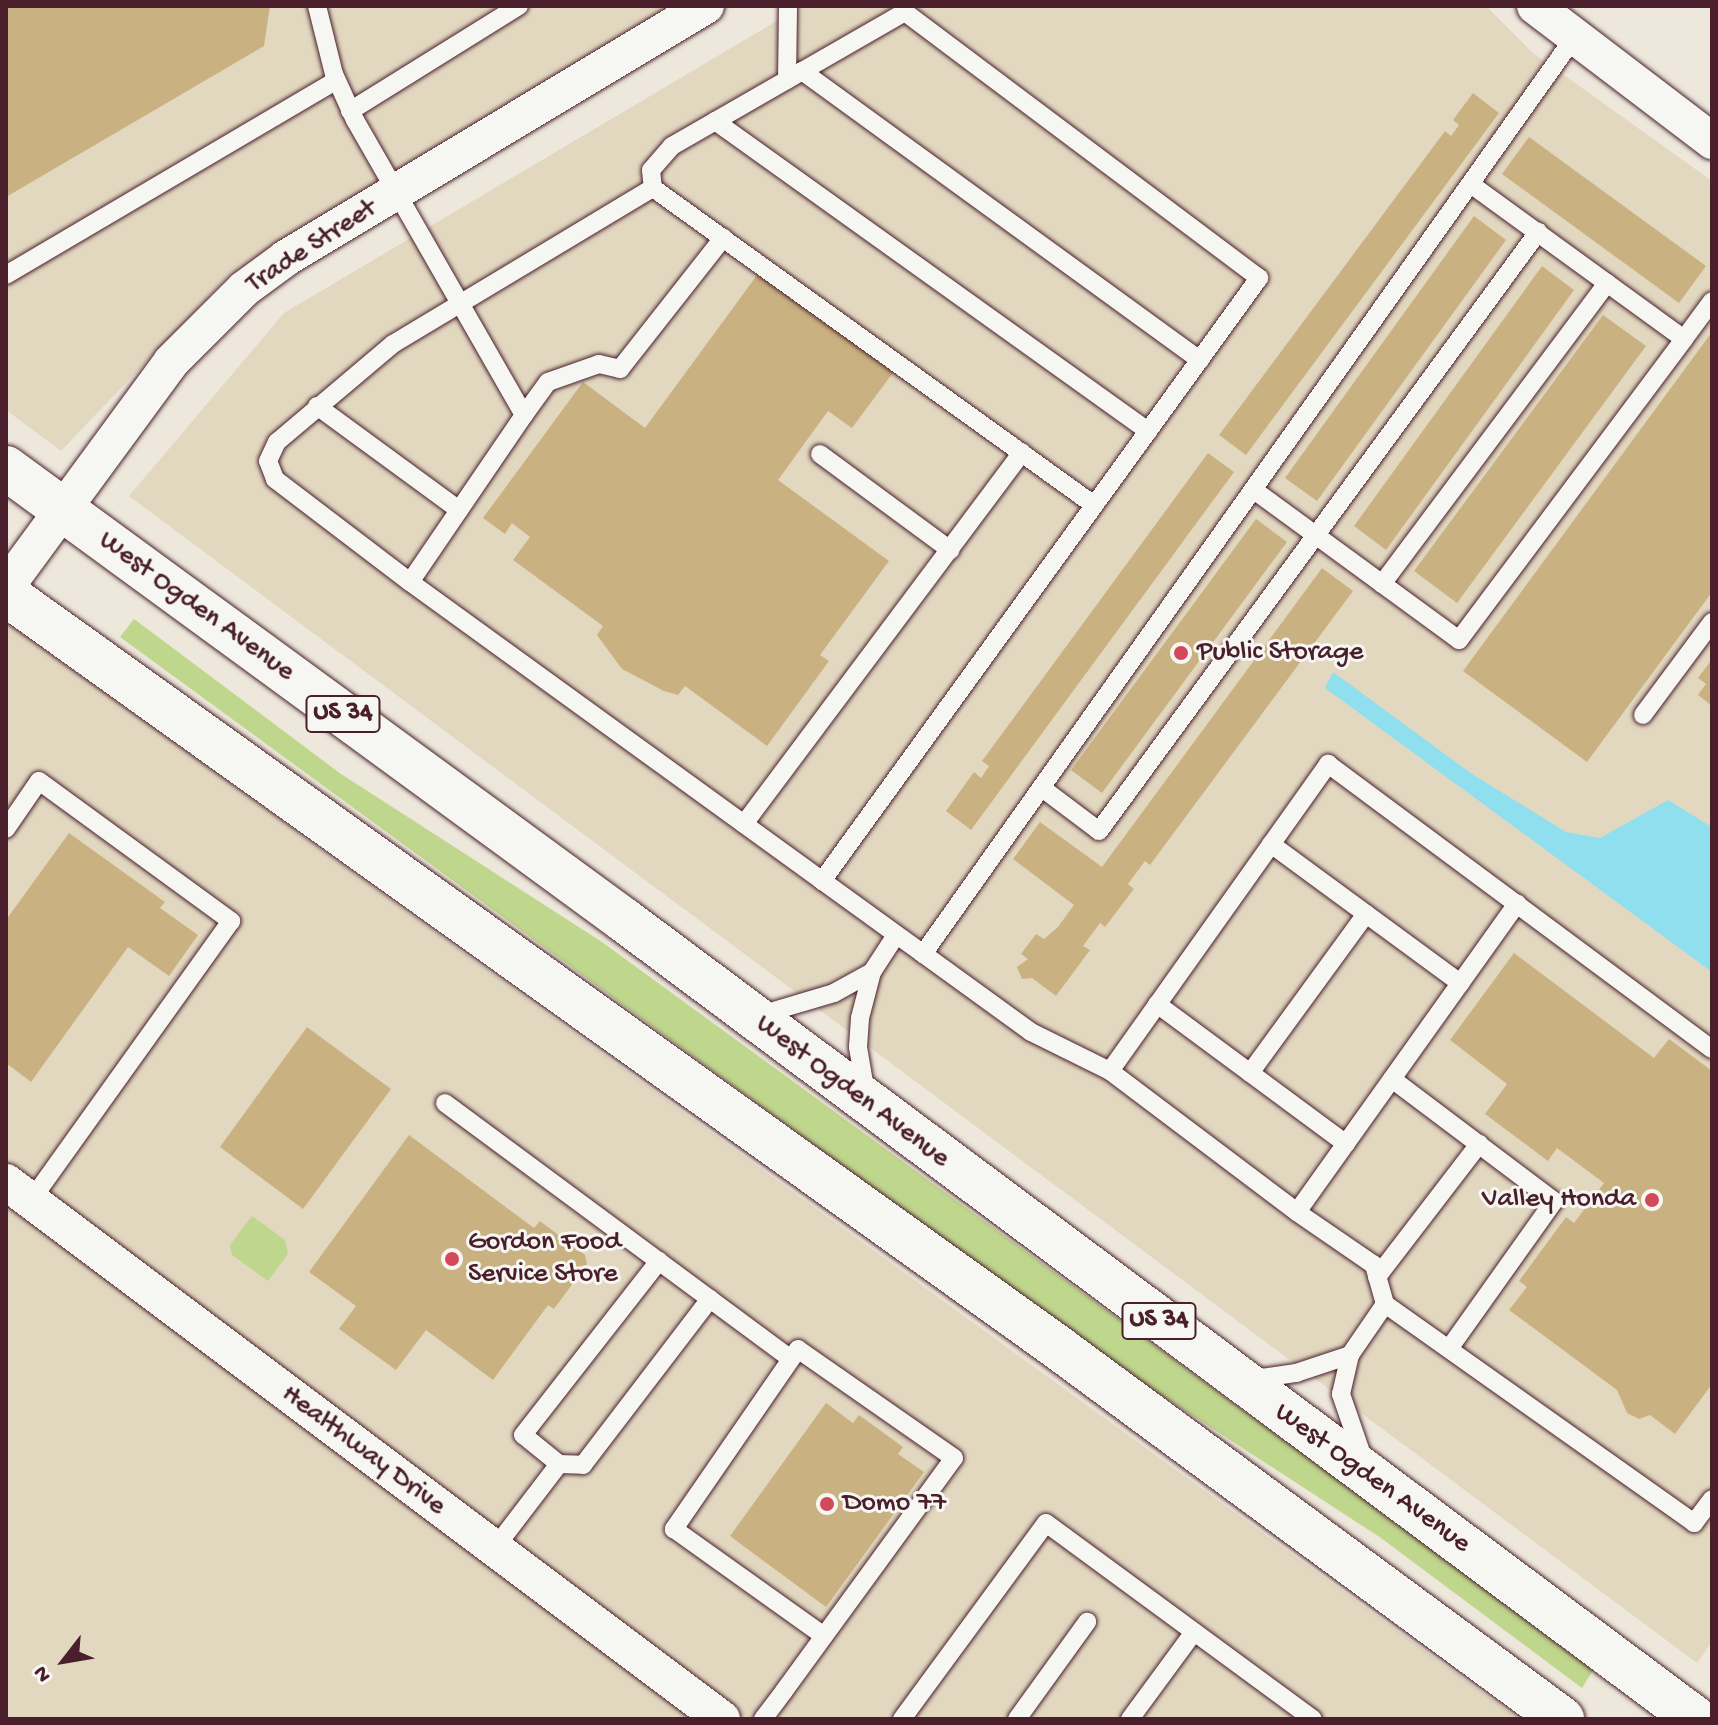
<!DOCTYPE html>
<html>
<head>
<meta charset="utf-8">
<style>
  body { margin:0 }
  #map { position:relative; width:1718px; height:1725px; overflow:hidden; background:#ede8db; font-family:"Gochi Hand",sans-serif }
  div>[style] { position:absolute }
  [style*='--x'] { left:calc(var(--x)*1px); top:calc(var(--y)*1px); width:calc(var(--w)*1px); rotate:calc(var(--a)*1deg) }
  .built>* { inset:0; background:#e2d8c0 }
  .green>* { inset:0; background:#bfd68d }
  .water>* { inset:0; background:#90dfef }
  .building>* { inset:0; background:#cab181 }
  .roads { filter:drop-shadow(0 0 2px #4a1f2b) drop-shadow(0 0 2px #4a1f2b) }
  .lane>* { height:18px; margin:-9px; padding:0 9px; transform-origin:9px; border-radius:9px; background:#f6f6f2 }
  .street>* { height:36px; margin:-18px; padding:0 18px; transform-origin:18px; border-radius:18px; background:#f6f6f2 }
  .primary>* { height:44px; margin:-22px; padding:0 22px; transform-origin:22px; border-radius:22px; background:#f6f6f2 }
  .dots>* { width:22px; height:22px; translate:-50% -50%; box-sizing:border-box; border:4px solid #f6f6f2; border-radius:50% }
  span { translate:-50% -50%; white-space:nowrap; text-align:center; line-height:1.15; -webkit-text-stroke:6px #f6f6f2; paint-order:stroke }
  .shield-label span { padding:2px 6px; background:#f6f6f2; border:2px solid; border-radius:6px; -webkit-text-stroke-width:0 }
  .shield-label { font-size:26px; color:#4a1f2b; font-weight:700 }
  .street-label { font-size:28px; color:#4a1f2b }
  .poi-label { font-size:28px; color:#4a1f2b }
  .left { translate:0 -50%; text-align:left }
  .right { translate:-100% -50%; text-align:right }
  .frame { position:absolute; inset:0; border:8px solid #4a1f2b; pointer-events:none }
  .north { position:absolute; left:24px; top:1621px; width:80px; height:80px; -webkit-text-stroke:6px #f6f6f2; paint-order:stroke; rotate:239deg; font-size:22px; font-weight:700; line-height:32px; text-align:center; color:#4a1f2b }
  .north::after { content:''; display:block; margin:auto; width:28px; height:36px; background:#4a1f2b; clip-path:polygon(50% 0,100% 100%,50% 72%,0 100%) }
</style>
</head>
<body>
<div id="map">
  <div class="built">
    <div style="clip-path:polygon(6px 6px,693px 6px,229px 275px,61px 451px,6px 410px)"></div>
    <div style="clip-path:polygon(802px 6px,1486px 6px,1533px 53px,1712px 181px,1712px 1642px,1697px 1663px,129px 496px,284px 313px)"></div>
    <div style="clip-path:polygon(6px 622px,26px 635px,1519px 1719px,6px 1719px)"></div>
  </div>
  <div class="green">
    <div style="clip-path:polygon(134px 619px,341px 774px,602px 942px,1595px 1667px,1582px 1688px,1381px 1538px,1118px 1367px,120px 637px)"></div>
    <div style="clip-path:polygon(252px 1216px,285px 1240px,288px 1254px,268px 1281px,232px 1255px,230px 1245px)"></div>
  </div>
  <div class="water">
    <div style="clip-path:polygon(1333px 672px,1472px 774px,1566px 832px,1600px 838px,1668px 800px,1712px 827px,1712px 972px,1325px 688px)"></div>
  </div>
  <div class="building">
    <div style="clip-path:polygon(6px 6px,270px 6px,264px 46px,6px 197px)"></div>
    <div style="clip-path:polygon(1473px 93px,1499px 113px,1246px 455px,1219px 435px,1445px 131px,1451px 136px,1459px 125px,1453px 120px)"></div>
    <div style="clip-path:polygon(1529px 137px,1706px 266px,1679px 303px,1502px 174px)"></div>
    <div style="clip-path:polygon(1474px 216px,1506px 240px,1317px 501px,1285px 478px)"></div>
    <div style="clip-path:polygon(1542px 266px,1574px 290px,1386px 550px,1354px 526px)"></div>
    <div style="clip-path:polygon(760px 271px,895px 370px,852px 428px,828px 411px,778px 480px,889px 561px,820px 655px,829px 661px,767px 746px,685px 686px,678px 695px,664px 691px,622px 669px,597px 635px,603px 626px,513px 560px,530px 537px,512px 523px,505px 534px,483px 518px,583px 382px,645px 428px)"></div>
    <div style="clip-path:polygon(1603px 315px,1646px 346px,1457px 603px,1414px 571px)"></div>
    <div style="clip-path:polygon(1712px 332px,1712px 592px,1587px 762px,1463px 671px)"></div>
    <div style="clip-path:polygon(1208px 453px,1234px 472px,971px 830px,946px 811px,974px 772px,981px 778px,989px 766px,982px 761px)"></div>
    <div style="clip-path:polygon(1256px 519px,1287px 542px,1102px 793px,1071px 770px)"></div>
    <div style="clip-path:polygon(1322px 568px,1353px 591px,1150px 865px,1145px 861px,1128px 884px,1134px 889px,1105px 927px,1100px 923px,1083px 946px,1090px 950px,1056px 996px,1032px 978px,1022px 979px,1017px 967px,1028px 959px,1021px 954px,1036px 934px,1044px 939px,1058px 927px,1074px 905px,1013px 859px,1040px 822px,1102px 867px)"></div>
    <div style="clip-path:polygon(1712px 659px,1712px 706px,1698px 695px,1706px 684px,1698px 678px)"></div>
    <div style="clip-path:polygon(69px 833px,165px 902px,160px 908px,198px 935px,169px 976px,128px 947px,31px 1082px,6px 1063px,6px 920px)"></div>
    <div style="clip-path:polygon(1514px 953px,1654px 1058px,1669px 1039px,1712px 1071px,1712px 1384px,1675px 1434px,1650px 1415px,1639px 1419px,1627px 1413px,1617px 1390px,1509px 1310px,1527px 1287px,1519px 1281px,1566px 1217px,1574px 1223px,1604px 1183px,1557px 1148px,1548px 1161px,1485px 1114px,1507px 1084px,1450px 1040px)"></div>
    <div style="clip-path:polygon(307px 1027px,391px 1089px,303px 1209px,220px 1147px)"></div>
    <div style="clip-path:polygon(409px 1135px,534px 1228px,540px 1221px,585px 1255px,587px 1264px,554px 1309px,548px 1305px,493px 1380px,426px 1330px,396px 1370px,339px 1329px,356px 1306px,309px 1272px)"></div>
    <div style="clip-path:polygon(826px 1403px,853px 1423px,859px 1415px,903px 1447px,898px 1454px,924px 1472px,826px 1607px,730px 1536px)"></div>
  </div>
  <div class="roads">
    <div class="lane">
      <div style="--x:317;--y:6;--w:70;--a:76"></div>
      <div style="--x:334;--y:74;--w:51;--a:65.5"></div>
      <div style="--x:355;--y:120;--w:340;--a:60.2"></div>
      <div style="--x:524;--y:415;--w:202;--a:124.3"></div>
      <div style="--x:410;--y:582;--w:767;--a:35.93"></div>
      <div style="--x:1031;--y:1032;--w:88;--a:26.3"></div>
      <div style="--x:802;--y:71;--w:492;--a:36"></div>
      <div style="--x:787;--y:80;--w:74;--a:-89.2"></div>
      <div style="--x:350;--y:111;--w:199;--a:-31.9"></div>
      <div style="--x:715;--y:121;--w:533;--a:35.6"></div>
      <div style="--x:6;--y:275;--w:383;--a:-30.5"></div>
      <div style="--x:1684;--y:339;--w:47;--a:-53.6"></div>
      <div style="--x:317;--y:406;--w:176;--a:36.2"></div>
      <div style="--x:524;--y:415;--w:41;--a:-54"></div>
      <div style="--x:548;--y:382;--w:54;--a:-19.4"></div>
      <div style="--x:599;--y:364;--w:22;--a:13"></div>
      <div style="--x:620;--y:369;--w:167;--a:-51.8"></div>
      <div style="--x:820;--y:454;--w:162;--a:36.4"></div>
      <div style="--x:1254;--y:490;--w:254;--a:36.2"></div>
      <div style="--x:1459;--y:640;--w:376;--a:-53.2"></div>
      <div style="--x:1684;--y:339;--w:263;--a:-144"></div>
      <div style="--x:410;--y:582;--w:170;--a:-142.7"></div>
      <div style="--x:275;--y:479;--w:19;--a:-111"></div>
      <div style="--x:268;--y:461;--w:21;--a:-65"></div>
      <div style="--x:277;--y:442;--w:152;--a:-40.2"></div>
      <div style="--x:393;--y:344;--w:303;--a:-31"></div>
      <div style="--x:1382;--y:584;--w:376;--a:-53.2"></div>
      <div style="--x:1643;--y:715;--w:116;--a:-53.4"></div>
      <div style="--x:1042;--y:788;--w:71;--a:37"></div>
      <div style="--x:1099;--y:831;--w:743;--a:-53.76"></div>
      <div style="--x:744;--y:824;--w:464;--a:-53.2"></div>
      <div style="--x:6;--y:829;--w:58;--a:-55.5"></div>
      <div style="--x:39;--y:781;--w:238;--a:36.1"></div>
      <div style="--x:231;--y:921;--w:343;--a:125.6"></div>
      <div style="--x:1271;--y:844;--w:235;--a:36.3"></div>
      <div style="--x:822;--y:881;--w:745;--a:-54.07"></div>
      <div style="--x:1259;--y:278;--w:443;--a:-143.1"></div>
      <div style="--x:905;--y:12;--w:269;--a:150.1"></div>
      <div style="--x:672;--y:146;--w:32;--a:131"></div>
      <div style="--x:651;--y:170;--w:18;--a:84"></div>
      <div style="--x:653;--y:188;--w:543;--a:35.71"></div>
      <div style="--x:923;--y:954;--w:1122;--a:-54.61"></div>
      <div style="--x:1157;--y:1004;--w:235;--a:36.5"></div>
      <div style="--x:760;--y:1015;--w:77;--a:-16.6"></div>
      <div style="--x:834;--y:993;--w:43;--a:-28.9"></div>
      <div style="--x:1250;--y:1073;--w:197;--a:-53.9"></div>
      <div style="--x:1392;--y:1079;--w:203;--a:37"></div>
      <div style="--x:1554;--y:1201;--w:181;--a:125.4"></div>
      <div style="--x:866;--y:1094;--w:48;--a:-99.7"></div>
      <div style="--x:858;--y:1047;--w:29;--a:-86"></div>
      <div style="--x:860;--y:1018;--w:48;--a:-75.4"></div>
      <div style="--x:872;--y:972;--w:44;--a:-57"></div>
      <div style="--x:445;--y:1103;--w:430;--a:36.5"></div>
      <div style="--x:1297;--y:1212;--w:234;--a:-143"></div>
      <div style="--x:1110;--y:1071;--w:377;--a:-54.6"></div>
      <div style="--x:1328;--y:764;--w:478;--a:36.6"></div>
      <div style="--x:1377;--y:1277;--w:168;--a:-52.5"></div>
      <div style="--x:1385;--y:1304;--w:41;--a:-105.8"></div>
      <div style="--x:1374;--y:1265;--w:93;--a:-145.5"></div>
      <div style="--x:1297;--y:1212;--w:379;--a:-54.5"></div>
      <div style="--x:1248;--y:1380;--w:49;--a:-8.3"></div>
      <div style="--x:1296;--y:1373;--w:57;--a:-18.4"></div>
      <div style="--x:1363;--y:1458;--w:68;--a:-109"></div>
      <div style="--x:1341;--y:1394;--w:40;--a:-77"></div>
      <div style="--x:1350;--y:1355;--w:62;--a:-55.5"></div>
      <div style="--x:1385;--y:1304;--w:379;--a:35.3"></div>
      <div style="--x:1694;--y:1523;--w:30;--a:-53"></div>
      <div style="--x:559;--y:1464;--w:46;--a:-141.1"></div>
      <div style="--x:523;--y:1435;--w:221;--a:-52"></div>
      <div style="--x:494;--y:1549;--w:107;--a:-52.6"></div>
      <div style="--x:559;--y:1464;--w:24;--a:2"></div>
      <div style="--x:583;--y:1465;--w:209;--a:-52.6"></div>
      <div style="--x:763;--y:1719;--w:35;--a:-53"></div>
      <div style="--x:784;--y:1691;--w:288;--a:-53.9"></div>
      <div style="--x:954;--y:1458;--w:190;--a:-145.1"></div>
      <div style="--x:798;--y:1349;--w:219;--a:124.6"></div>
      <div style="--x:674;--y:1529;--w:184;--a:35.5"></div>
      <div style="--x:902;--y:1719;--w:243;--a:-53.7"></div>
      <div style="--x:1046;--y:1523;--w:331;--a:36.3"></div>
      <div style="--x:1017;--y:1719;--w:120;--a:-54.2"></div>
      <div style="--x:1130;--y:1719;--w:108;--a:-53.7"></div>
    </div>
    <div class="street">
      <div style="--x:1535;--y:6;--w:223;--a:37.3"></div>
      <div style="--x:6;--y:587;--w:279;--a:-53.7"></div>
      <div style="--x:171;--y:362;--w:103;--a:-45"></div>
      <div style="--x:244;--y:289;--w:52;--a:-36.4"></div>
      <div style="--x:286;--y:258;--w:490;--a:-31"></div>
      <div style="--x:6;--y:1182;--w:895;--a:36.87"></div>
    </div>
    <div class="primary">
      <div style="--x:6;--y:468;--w:766;--a:36.18"></div>
      <div style="--x:624;--y:920;--w:1337;--a:36.7"></div>
      <div style="--x:6;--y:594;--w:1297;--a:35.61"></div>
      <div style="--x:1060;--y:1349;--w:624;--a:36.39"></div>
    </div>
  </div>
  <div class="dots">
    <div style="left:1181px;top:653px;background:#d1495b"></div>
    <div style="left:1652px;top:1200px;background:#d1495b"></div>
    <div style="left:452px;top:1259px;background:#d1495b"></div>
    <div style="left:827px;top:1504px;background:#d1495b"></div>
  </div>
  <div class="shield-label">
    <span style="left:343px;top:714px">US 34</span>
    <span style="left:1159px;top:1321px">US 34</span>
  </div>
  <div class="street-label">
    <span style="left:312px;top:247px;rotate:-33deg">Trade Street</span>
    <span style="left:196px;top:607px;rotate:36deg">West Ogden Avenue</span>
    <span style="left:852px;top:1092px;rotate:37deg">West Ogden Avenue</span>
    <span style="left:363px;top:1451px;rotate:37deg">Healthway Drive</span>
    <span style="left:1372px;top:1479px;rotate:36deg">West Ogden Avenue</span>
  </div>
  <div class="poi-label">
    <span class="left" style="left:1197px;top:653px">Public Storage</span>
    <span class="right" style="left:1636px;top:1200px">Valley Honda</span>
    <span class="left" style="left:468px;top:1259px">Gordon Food<br>Service Store</span>
    <span class="left" style="left:843px;top:1504px">Domo 77</span>
  </div>
  <div class="frame"></div>
  <div class="north">N</div>
</div>
</body>
</html>
